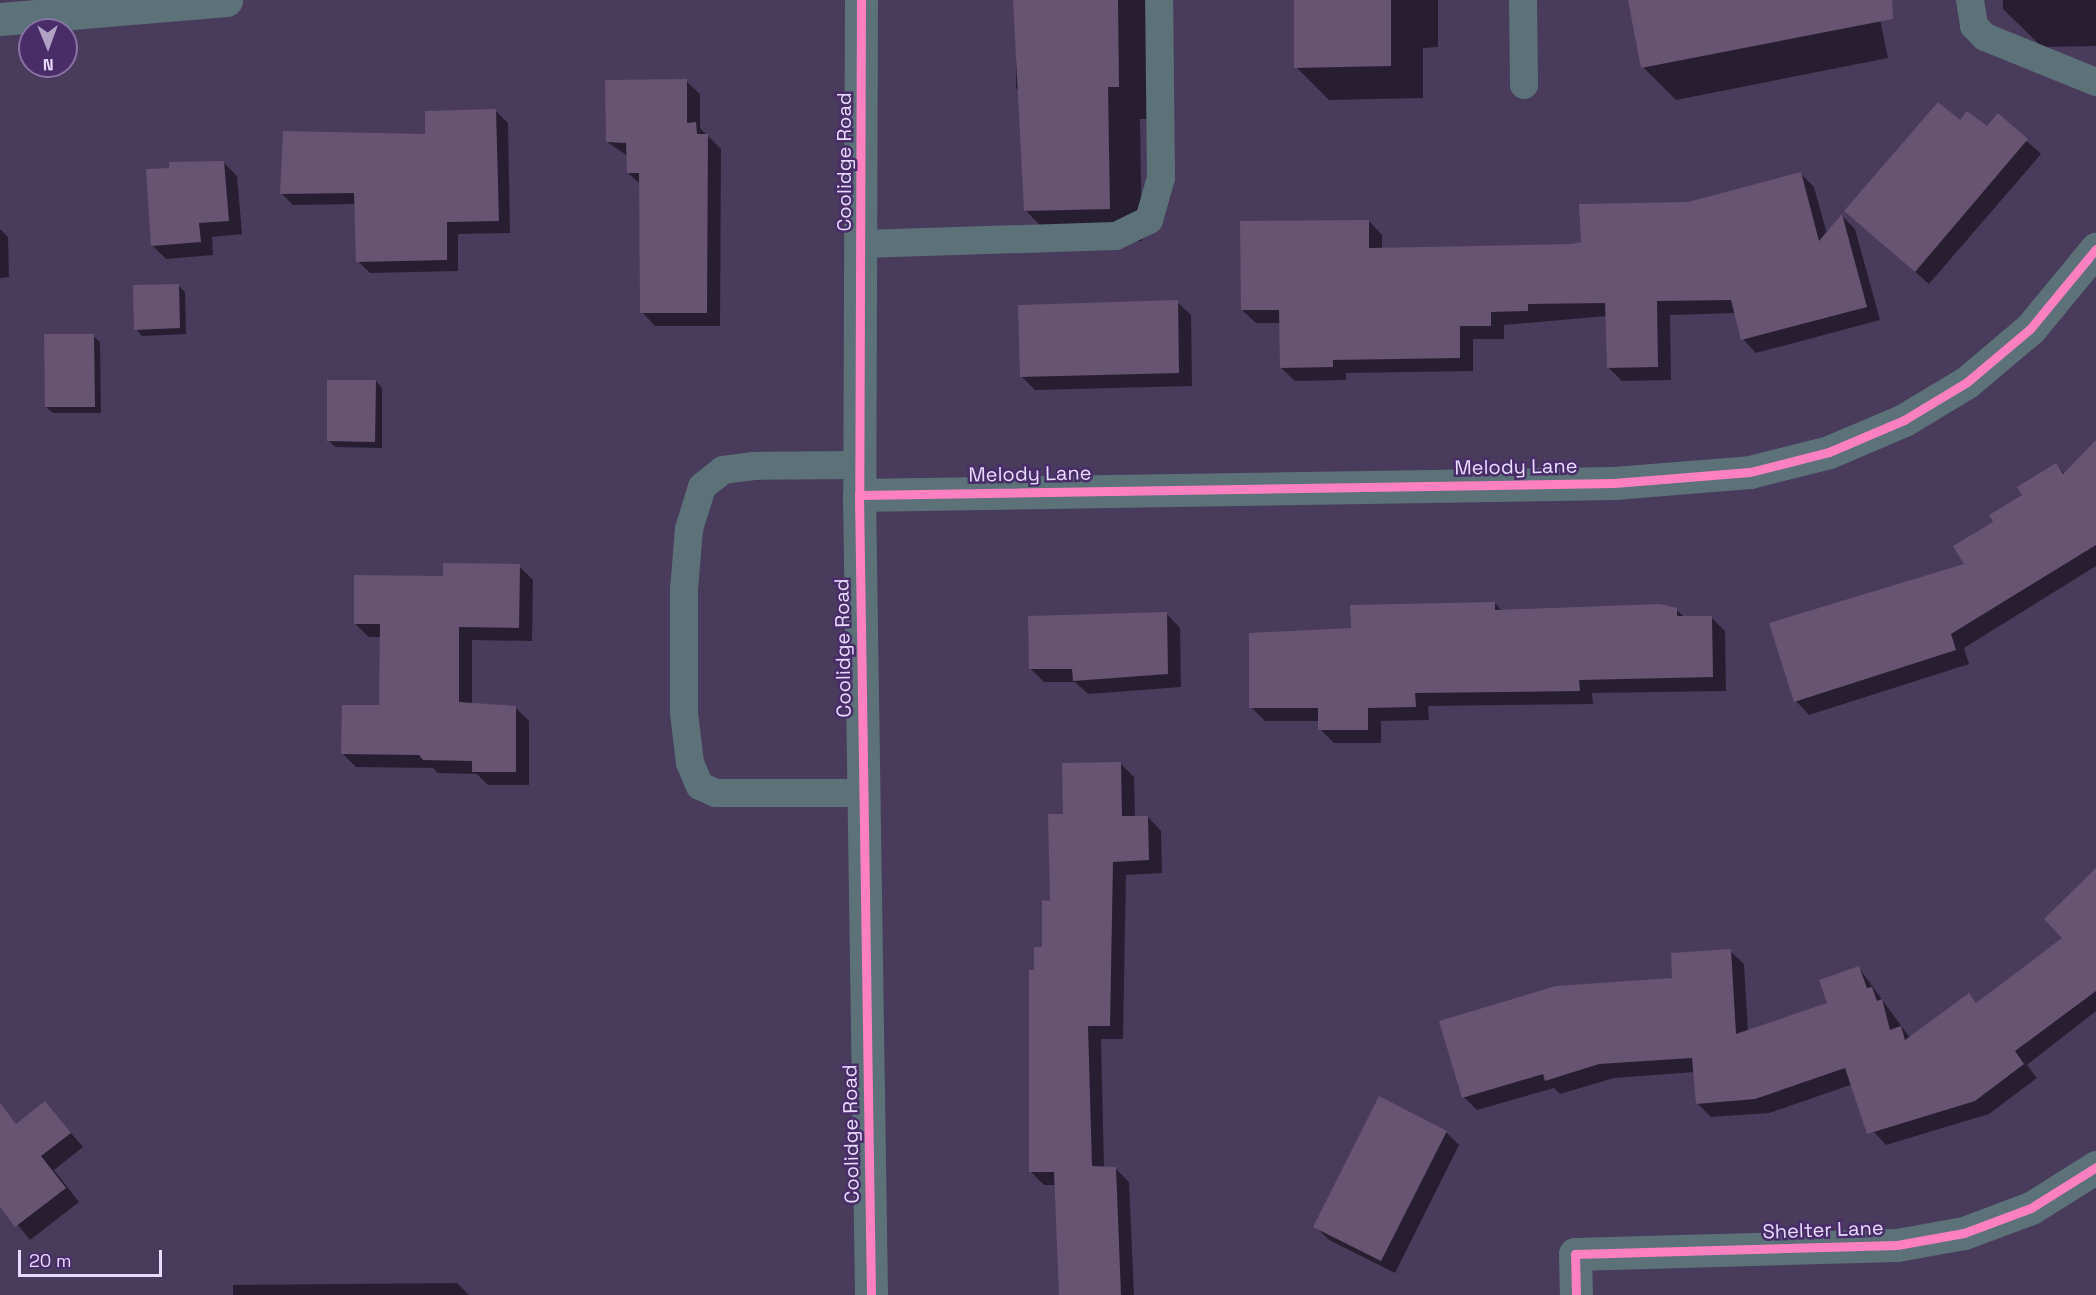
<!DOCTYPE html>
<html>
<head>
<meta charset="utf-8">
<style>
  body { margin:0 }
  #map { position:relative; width:2096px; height:1295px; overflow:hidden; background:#493b5c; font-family:"Space Grotesk",sans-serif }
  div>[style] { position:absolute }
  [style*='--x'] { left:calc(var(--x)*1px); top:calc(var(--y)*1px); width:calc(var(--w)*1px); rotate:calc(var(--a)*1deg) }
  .shadow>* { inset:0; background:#0007 }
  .building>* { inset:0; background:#675372 }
  .service>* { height:28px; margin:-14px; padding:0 14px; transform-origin:14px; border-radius:14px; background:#5c7278 }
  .minor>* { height:33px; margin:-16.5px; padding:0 16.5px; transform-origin:16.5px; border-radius:16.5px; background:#5c7278 }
  .tertiary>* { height:33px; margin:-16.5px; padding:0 16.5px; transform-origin:16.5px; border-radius:16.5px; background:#5c7278 }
  .cycleway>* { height:9px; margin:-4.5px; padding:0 4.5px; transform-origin:4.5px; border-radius:4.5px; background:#ff80c0 }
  span { translate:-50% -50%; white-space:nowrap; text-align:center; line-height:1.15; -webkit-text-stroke:5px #482d69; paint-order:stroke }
  .street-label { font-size:20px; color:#e8dbff }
  .north { position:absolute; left:18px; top:18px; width:60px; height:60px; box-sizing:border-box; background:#482d69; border:2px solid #8873a5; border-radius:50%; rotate:179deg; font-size:16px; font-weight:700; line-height:24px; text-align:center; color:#e8dbff }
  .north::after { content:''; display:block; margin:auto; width:21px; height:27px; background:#b0a3c6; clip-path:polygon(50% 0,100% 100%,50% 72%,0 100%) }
  .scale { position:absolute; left:18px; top:1250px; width:144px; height:27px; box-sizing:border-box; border:3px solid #e8dbff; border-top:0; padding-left:8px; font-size:18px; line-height:21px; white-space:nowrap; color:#e8dbff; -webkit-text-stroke:4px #482d69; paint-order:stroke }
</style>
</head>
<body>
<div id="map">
  <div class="shadow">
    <div style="clip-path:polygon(1017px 0,1149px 0,1151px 119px,1140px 119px,1142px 241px,1058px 243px,1025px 210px,1023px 95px,1016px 88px)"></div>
    <div style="clip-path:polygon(1295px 0,1438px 0,1438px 47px,1423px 48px,1423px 98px,1329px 100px,1296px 67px)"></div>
    <div style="clip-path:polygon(1630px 0,1876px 0,1888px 58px,1676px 100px,1643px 67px)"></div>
    <div style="clip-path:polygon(2003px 0,2096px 0,2096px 46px,2042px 47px,2003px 9px)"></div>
    <div style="clip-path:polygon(686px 81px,700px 94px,700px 128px,721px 149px,720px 326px,655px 326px,642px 312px,641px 185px,628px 173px,628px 156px,607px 142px)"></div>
    <div style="clip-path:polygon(496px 111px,508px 123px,510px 233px,458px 234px,458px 271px,370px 273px,358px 261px,356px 204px,293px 205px,281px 193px)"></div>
    <div style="clip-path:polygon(1998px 115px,2041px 154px,1929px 284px,1846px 211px,1987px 128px)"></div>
    <div style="clip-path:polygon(224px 163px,237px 176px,242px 234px,212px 237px,213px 255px,166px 259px,152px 245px)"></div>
    <div style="clip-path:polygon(1801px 174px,1814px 187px,1827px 234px,1842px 216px,1855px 229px,1880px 320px,1756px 353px,1743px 339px,1736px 313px,1670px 315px,1671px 380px,1622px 381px,1608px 367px,1607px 316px,1504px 325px,1504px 339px,1473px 339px,1473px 371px,1346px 373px,1346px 380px,1295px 381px,1281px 368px,1281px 323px,1256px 323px,1242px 310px,1369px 221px,1382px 235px,1382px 249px,1572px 246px,1688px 204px)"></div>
    <div style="clip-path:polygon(0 229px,8px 237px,9px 277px,0 278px)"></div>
    <div style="clip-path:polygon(178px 285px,185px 292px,186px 334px,142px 336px,136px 329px)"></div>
    <div style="clip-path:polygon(1177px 302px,1191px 315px,1192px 386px,1035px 390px,1022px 377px)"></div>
    <div style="clip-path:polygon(93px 336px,100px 342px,101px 413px,53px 413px,46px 407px)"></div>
    <div style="clip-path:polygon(376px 381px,382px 388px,382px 448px,335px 447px,328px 440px)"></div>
    <div style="clip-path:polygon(2096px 442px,2096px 566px,1964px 648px,1969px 664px,1809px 715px,1796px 701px,1967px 564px,1995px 522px,2056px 465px,2065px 474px)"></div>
    <div style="clip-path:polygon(519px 566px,533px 580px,532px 641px,472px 640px,472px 704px,515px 707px,529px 721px,529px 785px,488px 785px,477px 774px,438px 773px,433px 768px,356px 767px,342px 753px,380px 706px,381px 637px,369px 637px,355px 624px,444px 578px)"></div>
    <div style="clip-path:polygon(1495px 603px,1502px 611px,1676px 609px,1685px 618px,1711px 617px,1725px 631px,1726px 691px,1592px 693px,1593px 704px,1428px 706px,1429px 720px,1381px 721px,1381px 743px,1334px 743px,1320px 729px,1320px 721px,1265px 721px,1251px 707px,1352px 629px)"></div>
    <div style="clip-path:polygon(1167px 614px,1180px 628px,1181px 687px,1088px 694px,1075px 682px,1044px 682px,1030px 668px)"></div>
    <div style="clip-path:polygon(1120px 763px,1134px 777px,1135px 817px,1148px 817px,1161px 831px,1162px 873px,1126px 875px,1123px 1039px,1101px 1039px,1104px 1168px,1115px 1168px,1129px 1182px,1134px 1295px,1061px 1295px,1056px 1185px,1044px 1185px,1031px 1172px,1030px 972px,1036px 972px,1044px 948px,1065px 815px)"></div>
    <div style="clip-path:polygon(2096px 870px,2096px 1011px,2027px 1065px,2037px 1078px,1989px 1114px,1886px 1145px,1873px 1131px,1853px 1084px,1769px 1113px,1711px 1117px,1697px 1103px,1695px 1072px,1614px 1078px,1560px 1094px,1554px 1088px,1477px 1110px,1464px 1097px,1730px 951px,1744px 964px,1748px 1031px,1829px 1004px,1859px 968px,1910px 1038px,1969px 995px,1977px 1004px,2065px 938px)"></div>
    <div style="clip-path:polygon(45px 1103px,83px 1147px,54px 1170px,79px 1202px,30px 1240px,0 1203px,0 1113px,13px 1129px)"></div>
    <div style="clip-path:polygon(1446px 1132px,1459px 1145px,1395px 1273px,1329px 1240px,1315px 1226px)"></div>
    <div style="clip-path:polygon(457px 1283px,469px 1295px,233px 1295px,233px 1285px)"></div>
  </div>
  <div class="building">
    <div style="clip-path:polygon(1013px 0,1118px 0,1119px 87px,1108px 87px,1110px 209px,1024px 211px)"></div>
    <div style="clip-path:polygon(1294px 0,1391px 0,1391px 66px,1294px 68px)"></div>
    <div style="clip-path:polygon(1628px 0,1892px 0,1893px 19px,1641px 68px)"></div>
    <div style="clip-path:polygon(687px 79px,687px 123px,696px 122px,697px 134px,708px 134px,707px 313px,640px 313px,639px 173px,627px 173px,626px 143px,606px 142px,605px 80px)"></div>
    <div style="clip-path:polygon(1938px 102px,1960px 120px,1967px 111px,1987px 126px,1998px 113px,2028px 139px,1915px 272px,1844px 211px)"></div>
    <div style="clip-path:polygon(496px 109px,499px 221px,447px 222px,447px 260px,356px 262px,354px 193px,280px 194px,283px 131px,425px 134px,425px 111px)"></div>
    <div style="clip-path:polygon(224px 161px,229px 221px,199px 223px,201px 242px,151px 246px,146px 169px,169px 168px,169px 162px)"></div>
    <div style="clip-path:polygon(1801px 172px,1819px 241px,1842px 214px,1867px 307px,1741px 340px,1731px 300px,1657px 301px,1658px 367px,1607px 368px,1605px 303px,1528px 304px,1528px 311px,1491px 312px,1491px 326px,1460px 326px,1460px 358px,1333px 360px,1333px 367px,1280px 368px,1279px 310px,1241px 310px,1240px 221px,1369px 220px,1369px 248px,1572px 244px,1581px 242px,1579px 204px,1688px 202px)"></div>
    <div style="clip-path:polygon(179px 284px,180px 328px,134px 330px,133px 285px)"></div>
    <div style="clip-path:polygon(1178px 300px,1179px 373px,1020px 377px,1018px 305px)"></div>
    <div style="clip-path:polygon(44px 334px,94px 334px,95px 407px,45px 407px)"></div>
    <div style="clip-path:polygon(327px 380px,376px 380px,375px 442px,327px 441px)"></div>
    <div style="clip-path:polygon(2096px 440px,2096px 545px,1951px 634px,1956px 650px,1794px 702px,1769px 623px,1964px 564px,1953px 546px,1993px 522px,1989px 515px,2022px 495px,2017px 487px,2056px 463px,2063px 474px)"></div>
    <div style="clip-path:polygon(443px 563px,520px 564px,519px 628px,459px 627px,459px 702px,516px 706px,516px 772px,472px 772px,472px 761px,423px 760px,419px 755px,341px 754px,342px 705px,379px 705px,380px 624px,354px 624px,354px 575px,443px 576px)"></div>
    <div style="clip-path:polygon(1495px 602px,1495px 610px,1660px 604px,1677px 608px,1677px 616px,1712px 616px,1713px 677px,1579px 680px,1580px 691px,1415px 693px,1416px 707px,1368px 708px,1368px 730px,1318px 730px,1318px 708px,1249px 708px,1249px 633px,1351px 628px,1350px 605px)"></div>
    <div style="clip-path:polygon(1167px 612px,1168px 674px,1073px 681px,1072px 669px,1029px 669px,1028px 616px)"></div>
    <div style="clip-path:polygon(1121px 762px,1122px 816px,1148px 816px,1149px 860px,1113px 862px,1110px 1026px,1088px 1026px,1092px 1166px,1116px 1167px,1121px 1295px,1059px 1295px,1054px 1172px,1029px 1172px,1029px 970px,1034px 970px,1034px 947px,1042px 947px,1042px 900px,1050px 901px,1048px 814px,1063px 814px,1062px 763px)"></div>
    <div style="clip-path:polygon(2096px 868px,2096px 991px,2015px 1051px,2024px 1064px,1975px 1101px,1867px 1134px,1845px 1068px,1755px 1099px,1696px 1104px,1692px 1058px,1599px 1064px,1545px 1081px,1543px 1074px,1462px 1098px,1439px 1021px,1556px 986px,1672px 978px,1671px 953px,1731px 949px,1736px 1034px,1827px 1003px,1819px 980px,1859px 966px,1867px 988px,1872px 987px,1877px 1001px,1882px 999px,1890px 1030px,1901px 1026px,1905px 1040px,1969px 993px,1976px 1003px,2062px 938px,2044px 919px)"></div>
    <div style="clip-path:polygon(1379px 1096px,1447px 1131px,1381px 1261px,1313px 1227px)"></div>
    <div style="clip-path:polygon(45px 1101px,71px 1133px,41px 1156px,66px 1188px,15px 1227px,0 1207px,0 1103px,16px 1124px)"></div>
  </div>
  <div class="service">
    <div style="--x:1523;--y:0;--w:85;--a:89.3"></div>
    <div style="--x:1970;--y:0;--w:26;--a:81"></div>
    <div style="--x:1974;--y:26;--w:16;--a:45"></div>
    <div style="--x:1985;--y:37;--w:120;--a:22.1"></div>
    <div style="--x:862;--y:244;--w:254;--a:-1.8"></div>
    <div style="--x:1116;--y:236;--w:37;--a:-26"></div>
    <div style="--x:1149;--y:220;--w:44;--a:-74.1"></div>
    <div style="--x:1161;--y:178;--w:178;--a:-90.6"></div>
    <div style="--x:860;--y:465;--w:106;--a:179.5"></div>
    <div style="--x:754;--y:466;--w:31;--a:173"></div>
    <div style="--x:723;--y:470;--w:27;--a:141"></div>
    <div style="--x:702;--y:487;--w:44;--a:107.2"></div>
    <div style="--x:689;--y:529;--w:61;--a:94.7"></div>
    <div style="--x:684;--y:590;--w:123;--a:90"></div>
    <div style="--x:684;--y:713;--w:50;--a:83.2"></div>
    <div style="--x:690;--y:763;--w:25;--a:67"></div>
    <div style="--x:700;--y:786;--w:17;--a:24"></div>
    <div style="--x:716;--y:793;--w:146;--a:0"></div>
  </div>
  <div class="minor">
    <div style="--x:0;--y:19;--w:227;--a:-4.8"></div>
    <div style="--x:859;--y:495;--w:755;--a:-0.91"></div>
    <div style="--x:1614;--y:483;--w:136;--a:-4.6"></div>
    <div style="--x:1750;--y:472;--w:81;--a:-14.2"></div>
    <div style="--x:1829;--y:452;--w:82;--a:-23.1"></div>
    <div style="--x:1904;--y:420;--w:74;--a:-31.1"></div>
    <div style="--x:1967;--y:382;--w:82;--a:-40.1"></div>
    <div style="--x:2030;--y:329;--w:104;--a:-50.5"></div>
    <div style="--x:1576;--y:1295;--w:41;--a:-91.4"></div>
    <div style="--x:1575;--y:1254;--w:322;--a:-1.6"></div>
    <div style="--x:1897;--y:1245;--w:68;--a:-10.2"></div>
    <div style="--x:1964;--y:1233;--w:72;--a:-20.5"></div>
    <div style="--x:2031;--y:1208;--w:77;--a:-32.2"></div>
  </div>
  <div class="tertiary">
    <div style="--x:861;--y:0;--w:495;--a:90.2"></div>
    <div style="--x:859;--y:495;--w:800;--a:89.14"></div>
  </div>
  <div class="cycleway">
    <div style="--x:861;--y:0;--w:495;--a:90.2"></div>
    <div style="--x:859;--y:495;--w:800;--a:89.14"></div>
    <div style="--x:859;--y:495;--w:755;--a:-0.91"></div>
    <div style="--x:1614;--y:483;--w:136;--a:-4.6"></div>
    <div style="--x:1750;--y:472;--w:81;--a:-14.2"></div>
    <div style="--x:1829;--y:452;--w:82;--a:-23.1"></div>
    <div style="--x:1904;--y:420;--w:74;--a:-31.1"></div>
    <div style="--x:1967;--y:382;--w:82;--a:-40.1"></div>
    <div style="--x:2030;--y:329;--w:104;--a:-50.5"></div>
    <div style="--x:1576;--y:1295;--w:41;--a:-91.4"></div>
    <div style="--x:1575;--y:1254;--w:322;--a:-1.6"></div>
    <div style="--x:1897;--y:1245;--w:68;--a:-10.2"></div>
    <div style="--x:1964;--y:1233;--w:72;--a:-20.5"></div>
    <div style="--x:2031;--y:1208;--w:77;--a:-32.2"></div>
  </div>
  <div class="street-label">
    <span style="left:844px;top:162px;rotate:-90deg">Coolidge Road</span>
    <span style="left:1516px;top:467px;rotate:-1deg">Melody Lane</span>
    <span style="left:1030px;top:474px;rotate:-1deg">Melody Lane</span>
    <span style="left:843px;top:648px;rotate:-91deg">Coolidge Road</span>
    <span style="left:851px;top:1134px;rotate:-91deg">Coolidge Road</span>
    <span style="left:1823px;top:1230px;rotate:-2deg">Shelter Lane</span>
  </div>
  <div class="north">N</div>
  <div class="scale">20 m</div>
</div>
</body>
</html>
